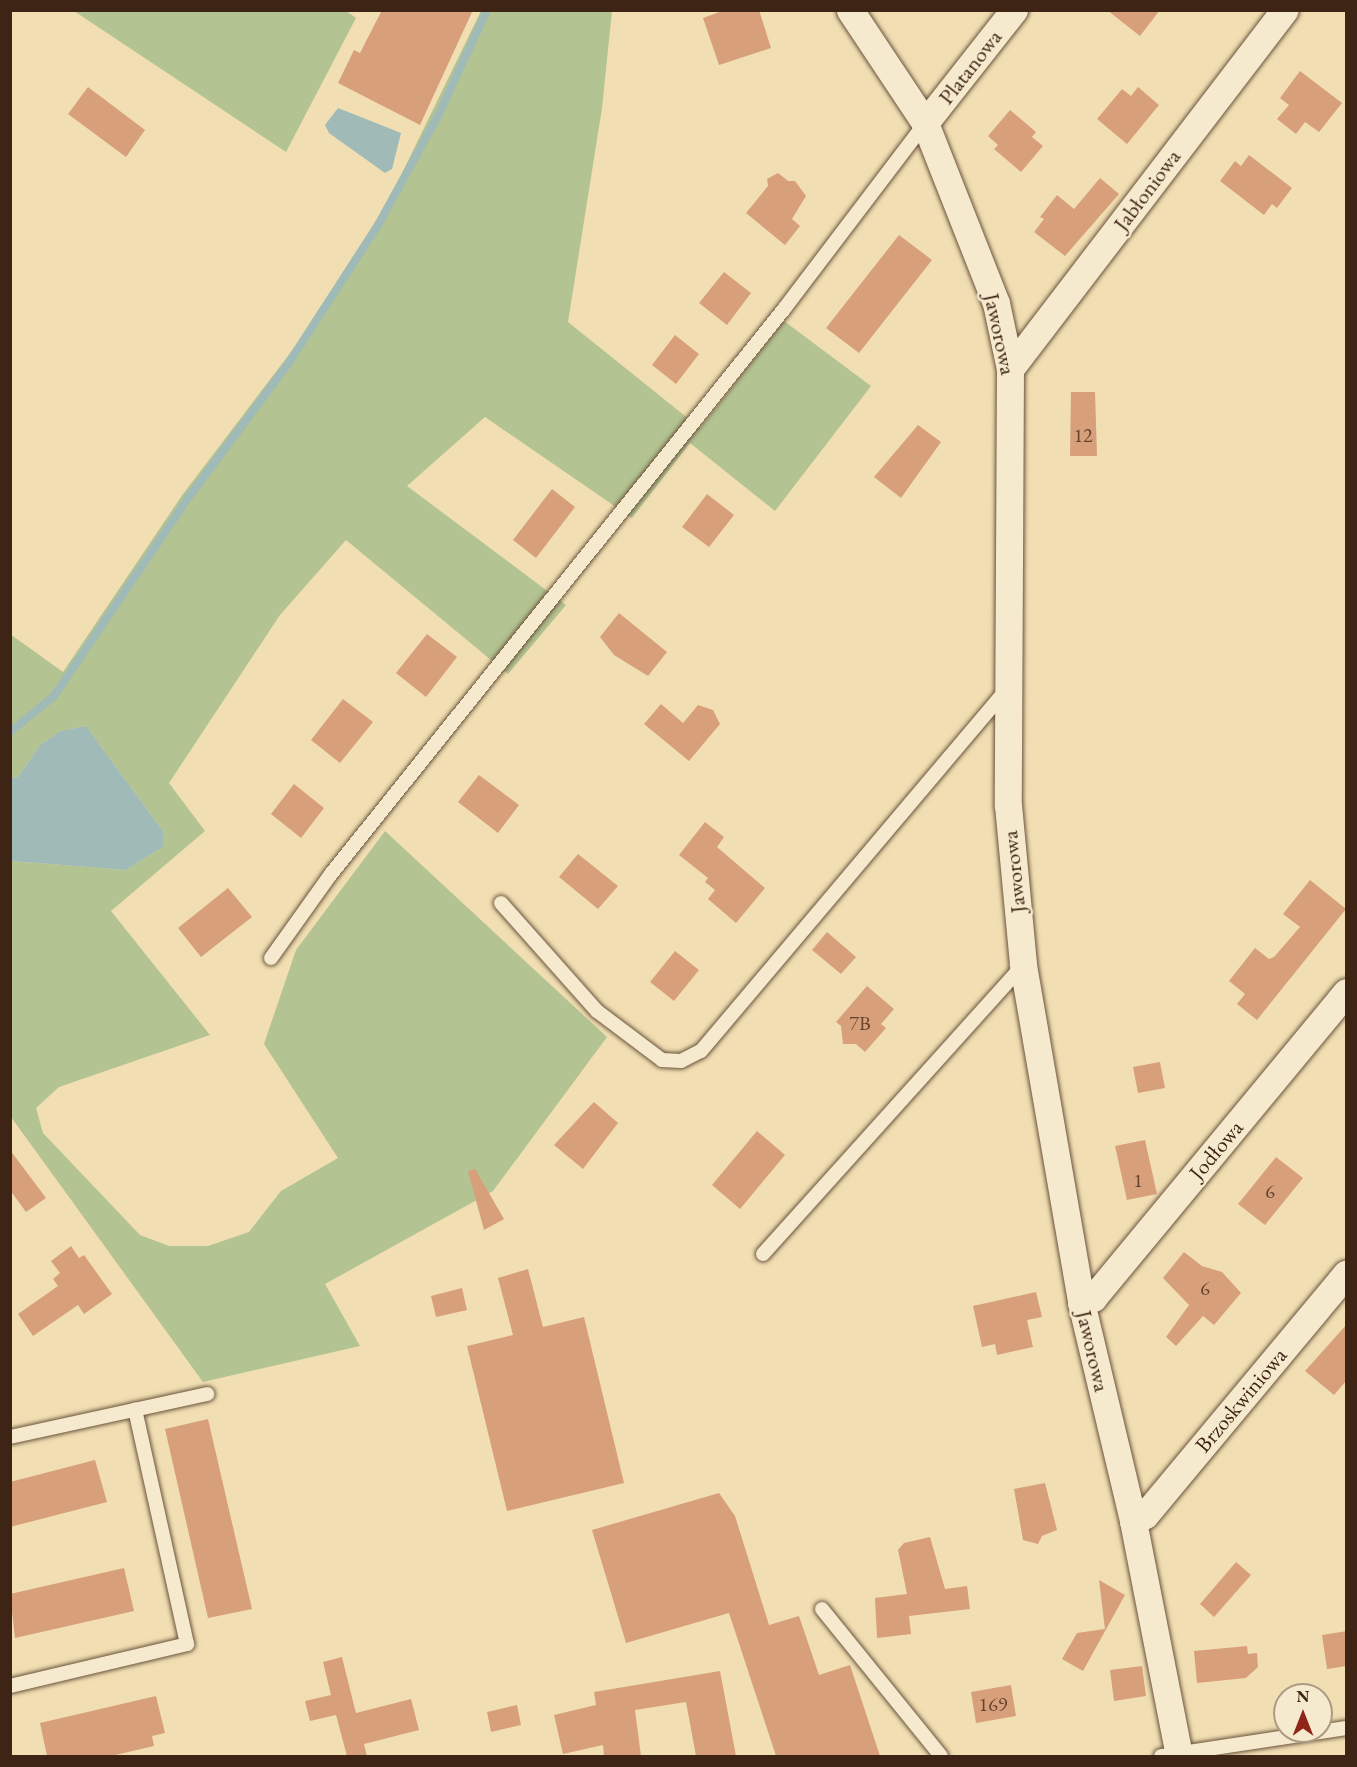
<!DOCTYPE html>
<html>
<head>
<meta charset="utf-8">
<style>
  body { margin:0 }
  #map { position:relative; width:1357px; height:1767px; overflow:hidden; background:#f1dfb3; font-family:"EB Garamond",serif }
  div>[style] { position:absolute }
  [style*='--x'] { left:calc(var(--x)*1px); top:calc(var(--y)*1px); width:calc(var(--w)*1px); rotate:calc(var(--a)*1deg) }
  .green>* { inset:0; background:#b3c391 }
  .water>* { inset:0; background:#9fbab7 }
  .stream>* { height:8px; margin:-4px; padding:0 4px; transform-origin:4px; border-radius:4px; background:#9fbab7 }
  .building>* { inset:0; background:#d8a07a }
  .roads { filter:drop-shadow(0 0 2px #6b533c) drop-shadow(0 0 2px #6b533c) }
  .lane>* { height:14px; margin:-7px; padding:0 7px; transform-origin:7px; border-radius:7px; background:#f6eace }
  .street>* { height:27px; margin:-13.5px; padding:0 13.5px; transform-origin:13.5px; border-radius:13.5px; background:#f6eace }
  span { translate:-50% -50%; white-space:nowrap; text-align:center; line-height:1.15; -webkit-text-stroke:5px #f6eace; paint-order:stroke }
  .number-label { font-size:20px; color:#64432e }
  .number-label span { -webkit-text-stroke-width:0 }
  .street-label { font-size:22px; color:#3e2414 }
  .frame { position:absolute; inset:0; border:12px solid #3e2414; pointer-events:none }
  .north { position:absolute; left:1273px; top:1683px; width:60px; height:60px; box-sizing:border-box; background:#f6eace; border:2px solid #ac9b84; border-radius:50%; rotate:0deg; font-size:16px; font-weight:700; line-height:24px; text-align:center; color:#3e2414 }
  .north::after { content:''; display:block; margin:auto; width:21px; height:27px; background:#8f2418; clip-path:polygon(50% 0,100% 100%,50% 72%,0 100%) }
</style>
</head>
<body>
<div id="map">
  <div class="green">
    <div style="clip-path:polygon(345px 10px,356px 18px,286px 152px,74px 11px)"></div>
    <div style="clip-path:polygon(481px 11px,612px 11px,602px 108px,568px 322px,700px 428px,784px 321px,871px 386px,775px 511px,690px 443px,632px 518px,485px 417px,407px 486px,566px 605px,508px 674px,346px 540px,280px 615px,169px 783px,205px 831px,111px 911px,210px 1035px,59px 1087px,36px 1108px,43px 1133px,140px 1235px,169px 1246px,208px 1246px,249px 1232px,281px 1191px,338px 1158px,264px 1044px,296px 950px,385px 831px,607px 1037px,493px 1191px,325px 1284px,360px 1346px,203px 1382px,11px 1117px,11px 861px,126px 870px,163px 847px,163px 831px,86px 726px,60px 731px,40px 745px,18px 777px,11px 778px,10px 634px,63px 672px,183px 494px,297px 344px,387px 204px)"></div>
  </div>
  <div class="water">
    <div style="clip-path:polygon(338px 108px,401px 133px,392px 169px,385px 173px,329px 133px,325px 125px)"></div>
    <div style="clip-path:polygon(86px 726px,163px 831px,163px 847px,126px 870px,11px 861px,11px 778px,18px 777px,40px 745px,60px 731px)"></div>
  </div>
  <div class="stream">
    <div style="--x:10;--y:732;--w:57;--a:-39.3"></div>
    <div style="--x:54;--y:696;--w:239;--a:-55.9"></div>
    <div style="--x:188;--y:498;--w:171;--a:-53.3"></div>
    <div style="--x:290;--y:361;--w:162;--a:-57.1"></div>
    <div style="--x:378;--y:225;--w:124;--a:-61.2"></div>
    <div style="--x:438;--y:116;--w:117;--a:-65.2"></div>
  </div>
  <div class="building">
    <div style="clip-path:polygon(382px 10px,473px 10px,420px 125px,338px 83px,354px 50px,360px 53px)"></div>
    <div style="clip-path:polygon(725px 10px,759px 10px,771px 48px,719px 65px,703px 18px)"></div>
    <div style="clip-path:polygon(1107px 10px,1160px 10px,1140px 36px)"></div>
    <div style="clip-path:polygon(1300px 71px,1342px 103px,1319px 132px,1305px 122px,1296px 134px,1277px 119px,1289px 105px,1280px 98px)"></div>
    <div style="clip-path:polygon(88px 87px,145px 130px,126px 157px,68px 114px)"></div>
    <div style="clip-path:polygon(1138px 87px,1159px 105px,1127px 144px,1097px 119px,1122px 89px,1131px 96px)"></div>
    <div style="clip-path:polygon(1010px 110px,1036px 132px,1032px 137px,1043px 146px,1021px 172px,994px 149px,998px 145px,988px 136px)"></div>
    <div style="clip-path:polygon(1249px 155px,1292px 188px,1277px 208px,1272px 204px,1264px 215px,1220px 181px,1235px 161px,1241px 166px)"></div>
    <div style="clip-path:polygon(778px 173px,788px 181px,795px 181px,806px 196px,792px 219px,800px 226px,785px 245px,746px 213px,768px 186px,767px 179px)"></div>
    <div style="clip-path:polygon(1100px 178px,1119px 194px,1065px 256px,1034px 232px,1044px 219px,1040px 217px,1057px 195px,1074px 209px)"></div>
    <div style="clip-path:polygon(899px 235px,932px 260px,859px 353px,826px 328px)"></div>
    <div style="clip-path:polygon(724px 272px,751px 293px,727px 325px,699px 303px)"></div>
    <div style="clip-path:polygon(675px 335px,699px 354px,676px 384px,652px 365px)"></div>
    <div style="clip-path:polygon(1071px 392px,1095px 392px,1097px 456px,1070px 456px)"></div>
    <div style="clip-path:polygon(918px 425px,941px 442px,901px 498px,874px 477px)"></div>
    <div style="clip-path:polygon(552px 489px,575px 507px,536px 558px,513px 540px)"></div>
    <div style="clip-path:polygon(707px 494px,734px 515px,709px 547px,682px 527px)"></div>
    <div style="clip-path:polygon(619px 613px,667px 652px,648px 676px,614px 655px,600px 637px)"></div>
    <div style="clip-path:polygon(427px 634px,457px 657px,426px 697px,396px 673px)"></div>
    <div style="clip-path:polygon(343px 699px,373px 722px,340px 763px,311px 740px)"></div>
    <div style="clip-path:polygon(661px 704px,683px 723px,698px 705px,713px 710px,720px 724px,689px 761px,644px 724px)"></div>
    <div style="clip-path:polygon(479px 775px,519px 805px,498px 833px,458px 802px)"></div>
    <div style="clip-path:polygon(294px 784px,324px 808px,301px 838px,271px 814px)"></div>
    <div style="clip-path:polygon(705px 822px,724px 837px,717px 847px,765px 888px,736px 923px,708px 899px,715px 890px,705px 882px,708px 878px,679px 855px)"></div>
    <div style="clip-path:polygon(578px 854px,618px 886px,598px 909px,559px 877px)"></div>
    <div style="clip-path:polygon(1310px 880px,1346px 909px,1257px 1020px,1237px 1004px,1245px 994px,1229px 981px,1255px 948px,1269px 959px,1274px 957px,1300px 927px,1283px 914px)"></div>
    <div style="clip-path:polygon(228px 888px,252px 917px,201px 957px,178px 928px)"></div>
    <div style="clip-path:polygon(827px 932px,856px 957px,841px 974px,812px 950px)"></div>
    <div style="clip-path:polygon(675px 951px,699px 970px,674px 1001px,650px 982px)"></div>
    <div style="clip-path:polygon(867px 986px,894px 1009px,881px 1024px,886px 1028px,865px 1052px,856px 1044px,843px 1044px,841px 1026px,836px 1022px)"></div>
    <div style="clip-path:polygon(1160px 1062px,1165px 1088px,1138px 1093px,1133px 1067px)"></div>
    <div style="clip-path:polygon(594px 1102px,618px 1123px,583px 1169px,554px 1145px)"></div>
    <div style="clip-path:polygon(757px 1131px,785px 1155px,740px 1209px,712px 1185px)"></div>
    <div style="clip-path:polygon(1145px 1140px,1157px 1194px,1127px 1200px,1115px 1146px)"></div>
    <div style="clip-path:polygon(10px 1150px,46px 1198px,26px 1212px,10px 1190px)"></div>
    <div style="clip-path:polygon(1276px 1157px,1303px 1178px,1265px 1225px,1238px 1204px)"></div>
    <div style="clip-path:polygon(475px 1169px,504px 1219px,484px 1230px,468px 1171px)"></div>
    <div style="clip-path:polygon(71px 1246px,79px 1258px,84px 1255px,112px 1294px,84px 1314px,78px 1305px,33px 1336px,18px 1314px,58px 1286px,53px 1279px,60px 1273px,51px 1261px)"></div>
    <div style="clip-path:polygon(1184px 1252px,1202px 1266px,1222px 1272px,1241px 1293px,1214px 1325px,1203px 1316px,1176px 1346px,1166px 1337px,1189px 1305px,1163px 1278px)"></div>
    <div style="clip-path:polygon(528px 1269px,543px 1327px,584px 1317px,624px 1483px,507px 1511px,467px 1346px,513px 1335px,498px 1278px)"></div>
    <div style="clip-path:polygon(462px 1288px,467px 1310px,436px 1317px,431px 1296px)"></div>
    <div style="clip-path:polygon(1036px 1292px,1042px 1317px,1027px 1320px,1033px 1347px,997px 1355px,995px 1344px,982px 1347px,973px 1306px)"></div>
    <div style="clip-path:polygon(1347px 1324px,1347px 1380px,1334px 1395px,1305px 1371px)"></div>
    <div style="clip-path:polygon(208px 1419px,252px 1609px,208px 1618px,165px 1429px)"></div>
    <div style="clip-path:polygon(95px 1460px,107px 1502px,10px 1527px,10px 1482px)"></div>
    <div style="clip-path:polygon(1045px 1483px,1057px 1530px,1042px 1536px,1038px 1544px,1023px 1540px,1014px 1489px)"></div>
    <div style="clip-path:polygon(719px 1493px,735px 1516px,769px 1625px,799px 1616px,819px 1675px,850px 1665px,880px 1756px,776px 1756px,729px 1613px,626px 1643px,592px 1530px)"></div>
    <div style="clip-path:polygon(930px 1537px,945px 1589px,967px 1586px,970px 1609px,909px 1616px,911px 1634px,877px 1638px,875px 1598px,907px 1594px,898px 1550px,904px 1543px)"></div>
    <div style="clip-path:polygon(1236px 1562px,1251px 1575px,1214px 1617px,1200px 1604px)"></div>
    <div style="clip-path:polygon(124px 1568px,134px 1611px,15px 1638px,10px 1594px)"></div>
    <div style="clip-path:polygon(1099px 1580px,1125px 1595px,1083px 1671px,1062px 1659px,1077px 1633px,1105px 1629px)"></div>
    <div style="clip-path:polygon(1347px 1631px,1347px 1666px,1327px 1669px,1322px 1635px)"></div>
    <div style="clip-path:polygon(1247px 1646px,1248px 1654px,1257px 1653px,1258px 1667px,1246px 1678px,1197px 1683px,1194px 1651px)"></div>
    <div style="clip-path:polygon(342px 1657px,356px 1713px,411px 1699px,419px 1730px,364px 1744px,367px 1756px,347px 1756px,336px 1715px,310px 1721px,305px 1701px,331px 1695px,323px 1662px)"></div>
    <div style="clip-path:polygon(1142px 1666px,1146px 1696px,1114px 1701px,1110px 1670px)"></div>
    <div style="clip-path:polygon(720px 1671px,736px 1756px,696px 1756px,686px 1702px,635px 1710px,641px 1756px,604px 1756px,603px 1745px,563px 1754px,554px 1715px,596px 1705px,594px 1692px)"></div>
    <div style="clip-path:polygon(1011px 1685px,1016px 1716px,976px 1723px,971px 1692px)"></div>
    <div style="clip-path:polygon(156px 1696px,165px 1733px,152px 1736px,154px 1746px,111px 1756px,47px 1756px,40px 1723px)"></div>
    <div style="clip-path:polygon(517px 1705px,521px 1725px,491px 1732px,487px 1712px)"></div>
  </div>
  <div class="roads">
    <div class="lane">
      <div style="--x:501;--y:903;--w:144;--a:48.4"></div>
      <div style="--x:597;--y:1011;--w:81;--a:37"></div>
      <div style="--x:662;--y:1060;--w:19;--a:3"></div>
      <div style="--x:681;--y:1061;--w:22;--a:-27"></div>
      <div style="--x:701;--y:1051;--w:473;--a:-49.8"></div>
      <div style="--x:271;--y:958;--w:103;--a:-54.5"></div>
      <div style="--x:331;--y:874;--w:724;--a:-51.28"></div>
      <div style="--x:784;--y:309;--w:233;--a:-52.8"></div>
      <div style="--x:763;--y:1254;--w:389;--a:-48"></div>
      <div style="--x:10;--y:1437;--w:202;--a:-12.3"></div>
      <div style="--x:822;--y:1609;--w:189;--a:51"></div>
      <div style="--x:10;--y:1686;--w:182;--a:-13.3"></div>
      <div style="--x:187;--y:1644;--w:240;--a:-102.5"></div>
      <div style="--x:1161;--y:1756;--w:187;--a:-8.6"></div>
    </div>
    <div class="street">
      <div style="--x:850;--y:10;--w:136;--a:56.4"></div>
      <div style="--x:925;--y:123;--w:193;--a:68.5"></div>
      <div style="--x:996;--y:303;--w:67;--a:78"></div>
      <div style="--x:1010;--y:369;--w:436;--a:90.3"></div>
      <div style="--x:1008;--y:805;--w:161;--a:84.6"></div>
      <div style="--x:1023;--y:965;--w:342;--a:80.2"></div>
      <div style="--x:1081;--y:1302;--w:225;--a:76.6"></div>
      <div style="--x:1133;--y:1521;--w:239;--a:78.9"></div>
      <div style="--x:925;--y:123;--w:144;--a:-51.8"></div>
      <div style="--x:1010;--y:369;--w:452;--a:-52.6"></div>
      <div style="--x:1081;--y:1302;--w:13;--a:-18"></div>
      <div style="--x:1093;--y:1298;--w:397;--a:-50.4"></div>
      <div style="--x:1133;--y:1521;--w:13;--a:-27"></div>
      <div style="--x:1145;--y:1515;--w:314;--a:-50.2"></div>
    </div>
  </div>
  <div class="number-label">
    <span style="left:1083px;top:435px">12</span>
    <span style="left:860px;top:1023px">7B</span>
    <span style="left:1138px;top:1180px">1</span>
    <span style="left:1270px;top:1191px">6</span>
    <span style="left:1205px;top:1288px">6</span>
    <span style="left:993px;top:1704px">169</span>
  </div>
  <div class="street-label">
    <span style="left:970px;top:67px;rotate:-52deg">Platanowa</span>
    <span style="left:1147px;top:190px;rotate:-53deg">Jabłoniowa</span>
    <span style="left:1000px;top:334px;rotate:78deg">Jaworowa</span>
    <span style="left:1014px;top:872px;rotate:-96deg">Jaworowa</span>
    <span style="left:1216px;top:1150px;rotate:-50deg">Jodłowa</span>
    <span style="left:1093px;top:1351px;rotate:77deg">Jaworowa</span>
    <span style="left:1241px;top:1400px;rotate:-50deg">Brzoskwiniowa</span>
  </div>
  <div class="frame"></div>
  <div class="north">N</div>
</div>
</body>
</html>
